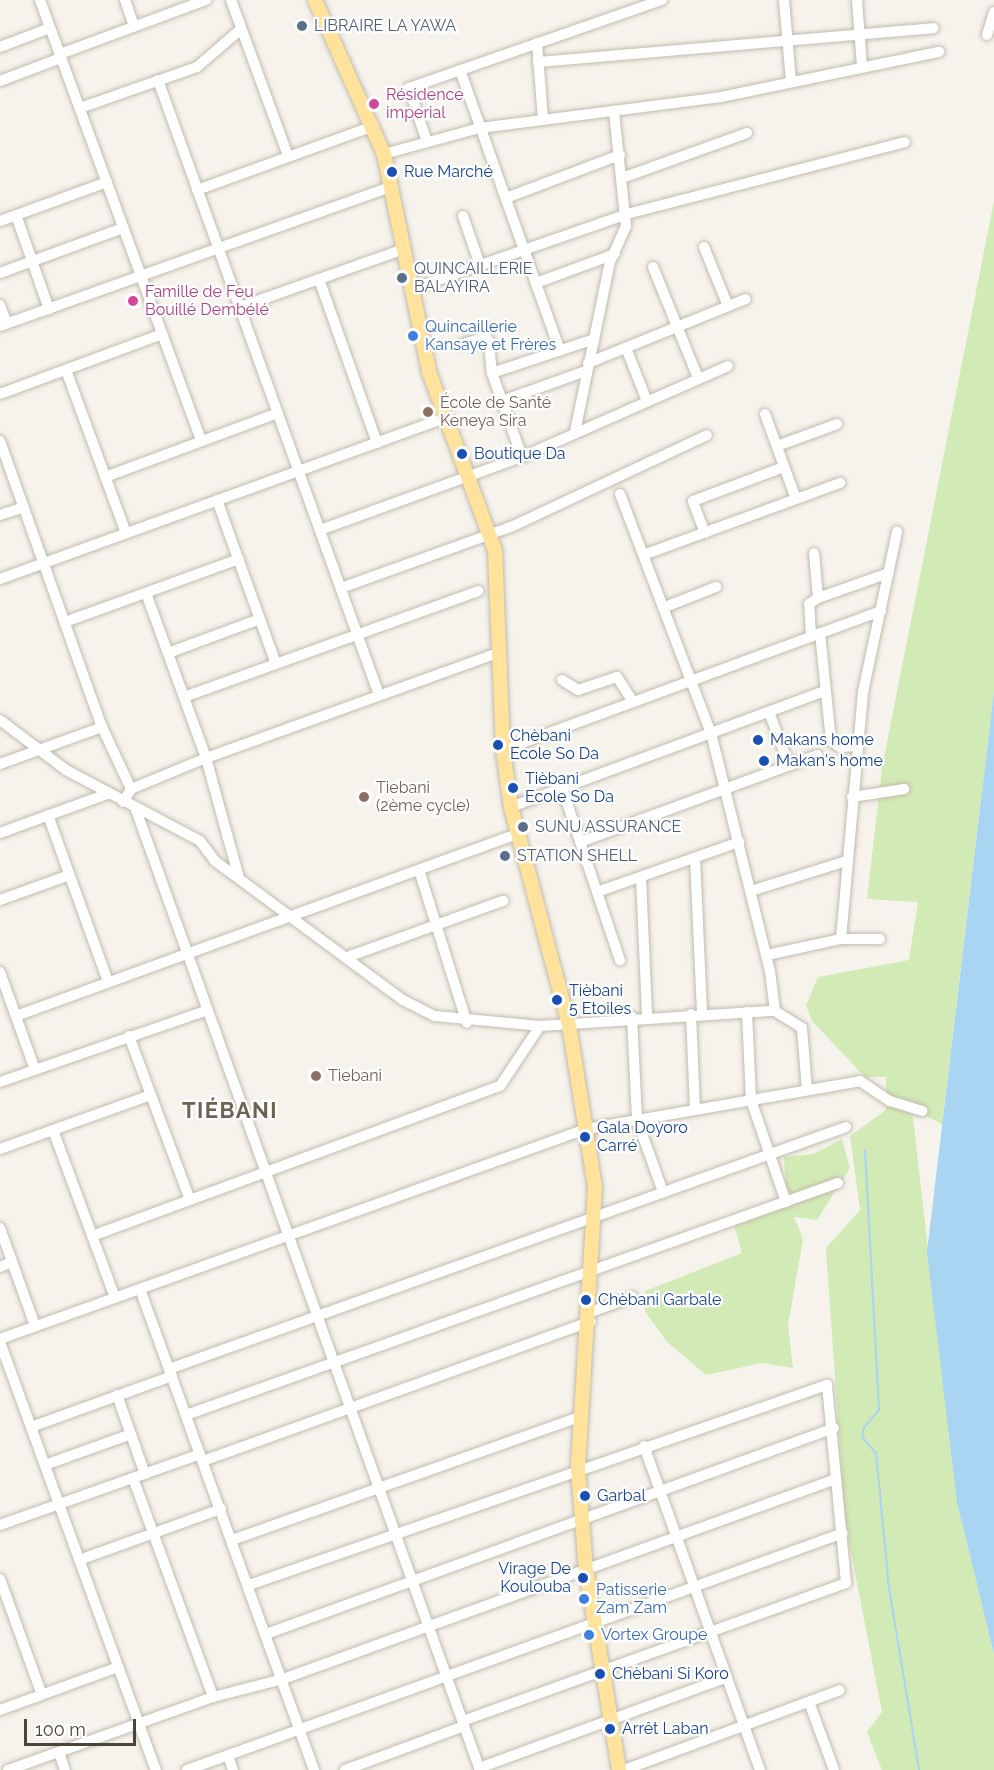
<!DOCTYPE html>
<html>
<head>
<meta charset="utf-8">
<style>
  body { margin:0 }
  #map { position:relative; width:994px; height:1770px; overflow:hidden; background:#f6f3ec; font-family:Raleway,sans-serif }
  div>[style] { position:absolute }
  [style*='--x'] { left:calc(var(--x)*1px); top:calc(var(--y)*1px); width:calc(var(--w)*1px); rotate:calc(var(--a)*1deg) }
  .green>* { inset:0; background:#d2eab5 }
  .water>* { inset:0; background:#a9d4f2 }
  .stream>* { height:2px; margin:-1px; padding:0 1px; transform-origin:1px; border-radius:1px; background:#a9d4f2 }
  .roads { filter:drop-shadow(0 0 2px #c2bbae) drop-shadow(0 0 2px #c2bbae) }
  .minor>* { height:10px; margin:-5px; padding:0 5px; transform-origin:5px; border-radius:5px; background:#fff }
  .major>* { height:14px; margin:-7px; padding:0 7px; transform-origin:7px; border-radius:7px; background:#ffe39c }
  .dots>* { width:16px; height:16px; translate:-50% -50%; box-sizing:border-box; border:3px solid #fff; border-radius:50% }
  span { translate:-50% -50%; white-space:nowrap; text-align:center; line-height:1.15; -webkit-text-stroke:4.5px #fff; paint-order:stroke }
  .service-label { font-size:16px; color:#4e5e75 }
  .left { translate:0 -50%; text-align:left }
  .hotel-label { font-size:16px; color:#b23c85 }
  .transit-label { font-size:16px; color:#164399 }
  .right { translate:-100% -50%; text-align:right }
  .shop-label { font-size:16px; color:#366cbe }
  .education-label { font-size:16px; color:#785e54 }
  .district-label { font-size:22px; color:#6e6250; font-weight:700; letter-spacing:1.5px }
  .scale { position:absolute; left:24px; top:1719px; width:112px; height:27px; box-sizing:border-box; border:3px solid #4b4439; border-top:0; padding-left:8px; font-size:18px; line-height:21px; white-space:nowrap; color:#4b4439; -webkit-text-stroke:4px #fff; paint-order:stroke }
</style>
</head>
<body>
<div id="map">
  <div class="green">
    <div style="clip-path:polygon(994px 201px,994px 691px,942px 1124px,912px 1109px,957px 1503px,994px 1654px,994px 1770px,882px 1770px,867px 1732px,882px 1712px,845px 1521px,826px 1248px,860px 1210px,850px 1136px,886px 1110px,886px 1077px,865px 1077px,812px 1021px,806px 1005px,818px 977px,909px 960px,918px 902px,867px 899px,882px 768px)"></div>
    <div style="clip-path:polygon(842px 1139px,850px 1168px,817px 1220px,794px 1217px,803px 1239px,788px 1325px,793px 1368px,762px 1363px,706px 1375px,666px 1341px,645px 1311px,645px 1291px,742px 1253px,734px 1225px,786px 1195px,784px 1157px,813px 1154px)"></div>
  </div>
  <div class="water">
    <div style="clip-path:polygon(994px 691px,994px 1654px,957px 1503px,927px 1252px)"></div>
  </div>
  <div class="stream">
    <div style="--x:865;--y:1150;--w:260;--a:86.9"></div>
    <div style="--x:879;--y:1410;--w:23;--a:131"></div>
    <div style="--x:864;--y:1427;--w:10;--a:101"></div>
    <div style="--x:862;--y:1437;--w:21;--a:49"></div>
    <div style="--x:876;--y:1453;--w:136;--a:84.5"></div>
    <div style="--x:889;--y:1588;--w:184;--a:80.6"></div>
  </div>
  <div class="roads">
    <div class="minor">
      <div style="--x:40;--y:0;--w:469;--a:69.9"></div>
      <div style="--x:125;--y:0;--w:28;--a:71"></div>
      <div style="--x:231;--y:0;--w:166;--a:69.9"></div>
      <div style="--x:784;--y:0;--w:82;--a:85.1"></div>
      <div style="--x:857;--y:0;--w:67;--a:85.7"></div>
      <div style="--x:987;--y:35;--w:24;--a:-73"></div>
      <div style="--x:537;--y:43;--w:77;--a:85.5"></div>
      <div style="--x:0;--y:47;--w:53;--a:-20.8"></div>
      <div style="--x:60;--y:54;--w:156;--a:-20.3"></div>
      <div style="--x:538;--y:62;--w:397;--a:-4.9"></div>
      <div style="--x:460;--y:70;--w:298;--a:70.4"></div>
      <div style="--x:158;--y:80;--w:654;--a:70.23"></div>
      <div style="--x:0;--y:81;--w:65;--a:-20.7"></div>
      <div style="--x:80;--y:108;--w:124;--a:-19.3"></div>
      <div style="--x:197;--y:67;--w:58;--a:-40.8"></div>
      <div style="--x:427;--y:142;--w:57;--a:-108.4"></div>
      <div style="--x:409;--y:88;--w:268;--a:-19.2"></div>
      <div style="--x:384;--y:154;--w:99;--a:-15.2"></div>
      <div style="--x:480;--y:128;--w:243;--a:-7.3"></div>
      <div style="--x:721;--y:97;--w:223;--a:-11.7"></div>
      <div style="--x:622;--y:178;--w:133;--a:-19.8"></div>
      <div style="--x:197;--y:190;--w:188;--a:-19.9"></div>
      <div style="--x:506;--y:198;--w:122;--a:-20.7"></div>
      <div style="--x:16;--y:215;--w:100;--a:70.7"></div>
      <div style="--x:463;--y:216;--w:52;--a:70.9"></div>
      <div style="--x:0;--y:221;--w:114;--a:-20"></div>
      <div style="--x:704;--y:247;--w:64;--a:67.9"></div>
      <div style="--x:653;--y:267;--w:120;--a:67.9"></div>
      <div style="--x:0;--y:273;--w:131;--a:-20.1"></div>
      <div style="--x:319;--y:279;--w:174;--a:70.5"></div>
      <div style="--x:536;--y:283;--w:84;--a:-20.2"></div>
      <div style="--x:412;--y:289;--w:228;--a:-19.2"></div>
      <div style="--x:627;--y:214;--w:287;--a:-14.5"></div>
      <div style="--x:0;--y:305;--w:20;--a:70"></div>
      <div style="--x:240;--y:307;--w:174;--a:-19.5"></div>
      <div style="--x:0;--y:326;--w:415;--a:-19.6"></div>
      <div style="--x:463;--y:344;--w:24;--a:-17"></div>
      <div style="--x:486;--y:337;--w:5;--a:53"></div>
      <div style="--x:489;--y:341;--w:32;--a:85"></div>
      <div style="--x:492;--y:373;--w:89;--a:70.3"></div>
      <div style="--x:626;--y:348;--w:57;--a:68.4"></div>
      <div style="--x:588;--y:363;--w:170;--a:-22.1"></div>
      <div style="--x:66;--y:370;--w:174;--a:69.8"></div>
      <div style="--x:492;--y:373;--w:108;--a:-18.4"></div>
      <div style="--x:0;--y:394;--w:173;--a:-20.3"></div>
      <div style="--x:502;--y:401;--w:89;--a:-19.7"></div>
      <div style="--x:765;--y:414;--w:90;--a:70"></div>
      <div style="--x:575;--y:432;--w:174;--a:-78.4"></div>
      <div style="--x:610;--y:262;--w:39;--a:-66"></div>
      <div style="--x:626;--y:226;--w:116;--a:-96"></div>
      <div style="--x:0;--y:441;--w:304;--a:70.4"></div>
      <div style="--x:102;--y:727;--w:68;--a:64.9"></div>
      <div style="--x:777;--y:446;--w:64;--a:-20.1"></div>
      <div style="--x:105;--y:477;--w:184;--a:-20.3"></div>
      <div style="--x:620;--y:494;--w:256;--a:69.2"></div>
      <div style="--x:711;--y:733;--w:245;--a:76.1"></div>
      <div style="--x:770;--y:971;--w:40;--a:82.9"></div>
      <div style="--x:217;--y:500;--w:174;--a:70.2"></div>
      <div style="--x:0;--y:515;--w:25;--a:-18"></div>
      <div style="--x:320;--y:530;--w:215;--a:-19.9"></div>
      <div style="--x:522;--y:457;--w:225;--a:-23.8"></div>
      <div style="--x:705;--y:533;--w:34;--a:-111"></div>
      <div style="--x:693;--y:501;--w:97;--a:-20.5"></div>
      <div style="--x:646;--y:554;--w:207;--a:-20.1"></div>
      <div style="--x:0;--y:579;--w:473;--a:-19.9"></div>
      <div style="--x:341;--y:588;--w:183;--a:-19.8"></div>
      <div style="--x:513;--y:526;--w:214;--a:-25.1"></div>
      <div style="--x:146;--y:593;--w:176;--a:70"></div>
      <div style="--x:206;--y:758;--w:124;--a:74.6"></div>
      <div style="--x:818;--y:598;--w:75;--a:-19.4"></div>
      <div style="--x:665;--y:607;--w:55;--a:-21.4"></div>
      <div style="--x:65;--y:622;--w:185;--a:-19.9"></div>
      <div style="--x:820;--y:633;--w:109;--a:84.2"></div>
      <div style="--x:831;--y:741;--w:11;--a:34"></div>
      <div style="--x:840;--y:747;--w:18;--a:-3"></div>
      <div style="--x:811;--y:637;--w:33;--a:-93"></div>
      <div style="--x:809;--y:604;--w:11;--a:-34"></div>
      <div style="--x:818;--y:598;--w:45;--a:-95.1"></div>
      <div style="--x:168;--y:653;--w:98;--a:-20.3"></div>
      <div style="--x:562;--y:680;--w:19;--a:32"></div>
      <div style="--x:578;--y:690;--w:41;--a:-18.4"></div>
      <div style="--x:617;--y:677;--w:30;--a:57"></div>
      <div style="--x:184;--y:697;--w:313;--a:-19.8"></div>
      <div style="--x:769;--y:712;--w:57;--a:69.3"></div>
      <div style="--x:0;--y:720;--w:83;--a:37.1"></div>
      <div style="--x:66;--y:770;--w:152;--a:27.9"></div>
      <div style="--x:200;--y:841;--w:25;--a:53"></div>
      <div style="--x:215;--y:861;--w:234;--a:36.5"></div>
      <div style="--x:403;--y:1000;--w:36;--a:27"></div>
      <div style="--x:435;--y:1016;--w:105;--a:5.4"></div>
      <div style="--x:540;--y:1026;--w:235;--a:-3.7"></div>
      <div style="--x:775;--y:1011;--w:32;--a:32"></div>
      <div style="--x:802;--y:1028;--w:62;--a:85.4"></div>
      <div style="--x:503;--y:750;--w:403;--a:-20.2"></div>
      <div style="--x:0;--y:764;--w:109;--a:-19.9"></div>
      <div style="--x:562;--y:788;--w:182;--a:71.4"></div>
      <div style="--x:852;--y:797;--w:53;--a:-8.7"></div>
      <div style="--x:123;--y:802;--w:15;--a:-58"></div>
      <div style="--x:131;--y:789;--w:81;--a:-22.5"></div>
      <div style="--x:206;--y:758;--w:309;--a:-19.8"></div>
      <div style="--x:135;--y:807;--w:1023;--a:70.29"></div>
      <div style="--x:511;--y:807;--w:335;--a:-20.3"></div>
      <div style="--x:48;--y:815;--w:177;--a:70.2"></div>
      <div style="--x:0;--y:833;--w:114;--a:-20"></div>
      <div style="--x:580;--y:842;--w:253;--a:-20.1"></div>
      <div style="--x:695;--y:858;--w:156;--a:87.4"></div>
      <div style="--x:419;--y:870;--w:160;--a:72.6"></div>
      <div style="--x:641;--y:877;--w:140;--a:87.5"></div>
      <div style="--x:751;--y:891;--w:100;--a:-17.5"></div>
      <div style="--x:597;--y:892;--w:151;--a:-19.4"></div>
      <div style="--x:0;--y:900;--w:74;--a:-19.7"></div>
      <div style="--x:841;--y:939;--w:248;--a:-84.9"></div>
      <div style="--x:863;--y:692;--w:164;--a:-78"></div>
      <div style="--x:767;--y:955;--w:76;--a:-12.2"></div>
      <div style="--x:841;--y:939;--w:39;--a:0"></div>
      <div style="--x:350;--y:956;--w:163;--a:-19.8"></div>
      <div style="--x:0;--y:972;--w:104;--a:70.3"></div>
      <div style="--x:747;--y:1012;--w:88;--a:87.4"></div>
      <div style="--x:751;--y:1100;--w:108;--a:71.1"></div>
      <div style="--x:691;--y:1014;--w:96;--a:87.6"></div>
      <div style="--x:16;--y:1016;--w:533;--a:-19.96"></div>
      <div style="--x:632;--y:1017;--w:103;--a:87.2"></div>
      <div style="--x:637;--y:1120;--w:77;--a:70.1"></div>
      <div style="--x:129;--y:1036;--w:175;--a:69.6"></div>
      <div style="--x:0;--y:1082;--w:217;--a:-19.1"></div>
      <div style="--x:53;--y:1130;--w:179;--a:69.7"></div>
      <div style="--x:0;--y:1149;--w:160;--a:-19.7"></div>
      <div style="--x:0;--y:1228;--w:104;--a:70.3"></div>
      <div style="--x:92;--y:1236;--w:435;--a:-20.2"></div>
      <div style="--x:500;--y:1086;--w:72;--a:-56.3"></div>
      <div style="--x:0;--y:1267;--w:13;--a:-23"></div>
      <div style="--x:140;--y:1289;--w:512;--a:70.11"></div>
      <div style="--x:591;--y:1312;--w:44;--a:-20.1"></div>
      <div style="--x:0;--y:1339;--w:622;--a:-19.72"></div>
      <div style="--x:586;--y:1129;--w:278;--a:-9.9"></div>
      <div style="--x:860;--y:1081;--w:36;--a:34"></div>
      <div style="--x:890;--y:1101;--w:34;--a:17"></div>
      <div style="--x:0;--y:1342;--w:456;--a:70"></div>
      <div style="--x:169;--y:1369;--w:719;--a:-19.67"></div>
      <div style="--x:117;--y:1395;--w:84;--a:70.5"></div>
      <div style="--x:186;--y:1415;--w:692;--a:-19.59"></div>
      <div style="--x:31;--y:1427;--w:150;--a:-19.9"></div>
      <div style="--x:644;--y:1446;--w:344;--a:70.3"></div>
      <div style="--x:203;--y:1461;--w:412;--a:-19.8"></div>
      <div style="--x:45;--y:1465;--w:91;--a:-19.8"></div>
      <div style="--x:133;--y:1478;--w:233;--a:69.9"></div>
      <div style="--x:0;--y:1525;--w:212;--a:-19.5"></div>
      <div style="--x:232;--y:1540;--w:371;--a:-19.5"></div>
      <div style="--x:79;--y:1560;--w:151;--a:-19.8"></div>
      <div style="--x:0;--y:1579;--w:123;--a:70.1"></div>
      <div style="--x:249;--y:1585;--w:612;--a:-19.09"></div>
      <div style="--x:827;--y:1385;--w:199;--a:84.5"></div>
      <div style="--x:846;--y:1583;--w:407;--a:160.2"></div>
      <div style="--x:266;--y:1634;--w:604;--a:-19.93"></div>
      <div style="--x:809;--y:1702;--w:72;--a:69.8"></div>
      <div style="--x:0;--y:1710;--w:126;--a:-20"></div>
      <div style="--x:59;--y:1752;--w:19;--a:72"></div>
      <div style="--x:228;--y:1755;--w:16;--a:72"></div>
      <div style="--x:479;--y:1768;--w:264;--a:-20.1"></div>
      <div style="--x:8;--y:1770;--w:218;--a:-19.6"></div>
      <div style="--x:213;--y:1697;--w:72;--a:-14.4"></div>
      <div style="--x:283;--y:1679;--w:588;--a:-19.88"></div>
      <div style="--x:187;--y:1770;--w:697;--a:-19.86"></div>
      <div style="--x:345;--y:1770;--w:127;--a:-20.3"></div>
      <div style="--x:624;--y:1770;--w:230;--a:-20.3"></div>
    </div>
    <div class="major">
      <div style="--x:315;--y:0;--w:169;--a:65.9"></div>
      <div style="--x:384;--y:154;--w:223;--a:78.3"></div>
      <div style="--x:429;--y:372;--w:190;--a:69.7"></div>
      <div style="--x:495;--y:550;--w:200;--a:87.7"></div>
      <div style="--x:503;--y:750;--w:58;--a:82"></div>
      <div style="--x:511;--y:807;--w:226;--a:75.1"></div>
      <div style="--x:569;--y:1025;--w:165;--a:80.9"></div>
      <div style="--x:595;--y:1188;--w:282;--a:93.5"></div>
      <div style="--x:578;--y:1469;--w:101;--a:85.5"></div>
      <div style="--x:586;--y:1570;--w:203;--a:80.6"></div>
    </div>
  </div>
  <div class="dots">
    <div style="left:302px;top:26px;background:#5c6f8a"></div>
    <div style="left:374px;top:104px;background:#d1479c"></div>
    <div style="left:392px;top:172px;background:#1a4fb4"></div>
    <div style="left:402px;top:278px;background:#5c6f8a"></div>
    <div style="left:133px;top:301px;background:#d1479c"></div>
    <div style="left:413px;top:336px;background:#3f7fe0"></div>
    <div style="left:428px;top:412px;background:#8d6e63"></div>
    <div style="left:462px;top:454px;background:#1a4fb4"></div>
    <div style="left:758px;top:740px;background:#1a4fb4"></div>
    <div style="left:498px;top:745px;background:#1a4fb4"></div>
    <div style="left:764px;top:761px;background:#1a4fb4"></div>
    <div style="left:513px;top:788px;background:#1a4fb4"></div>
    <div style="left:364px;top:797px;background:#8d6e63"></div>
    <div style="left:523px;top:827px;background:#5c6f8a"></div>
    <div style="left:505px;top:856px;background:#5c6f8a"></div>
    <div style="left:557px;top:1000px;background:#1a4fb4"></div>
    <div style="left:316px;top:1076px;background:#8d6e63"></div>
    <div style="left:585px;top:1137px;background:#1a4fb4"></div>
    <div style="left:586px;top:1300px;background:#1a4fb4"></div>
    <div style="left:585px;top:1496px;background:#1a4fb4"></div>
    <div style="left:583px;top:1578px;background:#1a4fb4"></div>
    <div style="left:584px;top:1599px;background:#3f7fe0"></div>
    <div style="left:589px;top:1635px;background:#3f7fe0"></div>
    <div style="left:600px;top:1674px;background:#1a4fb4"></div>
    <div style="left:610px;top:1729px;background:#1a4fb4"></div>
  </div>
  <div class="service-label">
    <span class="left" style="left:314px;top:26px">LIBRAIRE LA YAWA</span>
    <span class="left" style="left:414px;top:278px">QUINCAILLERIE<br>BALAYIRA</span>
    <span class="left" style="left:535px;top:827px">SUNU ASSURANCE</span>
    <span class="left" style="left:517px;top:856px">STATION SHELL</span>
  </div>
  <div class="hotel-label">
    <span class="left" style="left:386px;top:104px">Résidence<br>imperial</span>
    <span class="left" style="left:145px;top:301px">Famille de Feu<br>Bouillé Dembélé</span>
  </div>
  <div class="transit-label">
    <span class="left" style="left:404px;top:172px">Rue Marché</span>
    <span class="left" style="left:474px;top:454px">Boutique Da</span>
    <span class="left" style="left:510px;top:745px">Chèbani<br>Ecole So Da</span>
    <span class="left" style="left:770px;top:740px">Makans home</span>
    <span class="left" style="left:776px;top:761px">Makan's home</span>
    <span class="left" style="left:525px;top:788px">Tièbani<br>Ecole So Da</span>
    <span class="left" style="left:569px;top:1000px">Tièbani<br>5 Etoiles</span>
    <span class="left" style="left:597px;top:1137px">Gala Doyoro<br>Carré</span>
    <span class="left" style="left:598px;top:1300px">Chèbani Garbale</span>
    <span class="left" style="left:597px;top:1496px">Garbal</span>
    <span class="right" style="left:571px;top:1578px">Virage De<br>Koulouba</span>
    <span class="left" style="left:612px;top:1674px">Chèbani Si Koro</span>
    <span class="left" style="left:622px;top:1729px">Arrêt Laban</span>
  </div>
  <div class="shop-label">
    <span class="left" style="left:425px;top:336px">Quincaillerie<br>Kansaye et Frères</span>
    <span class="left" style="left:596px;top:1599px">Patisserie<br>Zam Zam</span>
    <span class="left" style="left:601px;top:1635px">Vortex Groupe</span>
  </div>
  <div class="education-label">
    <span class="left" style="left:440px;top:412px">École de Santé<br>Keneya Sira</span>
    <span class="left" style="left:376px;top:797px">Tiebani<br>(2ème cycle)</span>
    <span class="left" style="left:328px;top:1076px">Tiebani</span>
  </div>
  <div class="district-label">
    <span style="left:230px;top:1111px">TIÉBANI</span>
  </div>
  <div class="scale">100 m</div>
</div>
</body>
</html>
